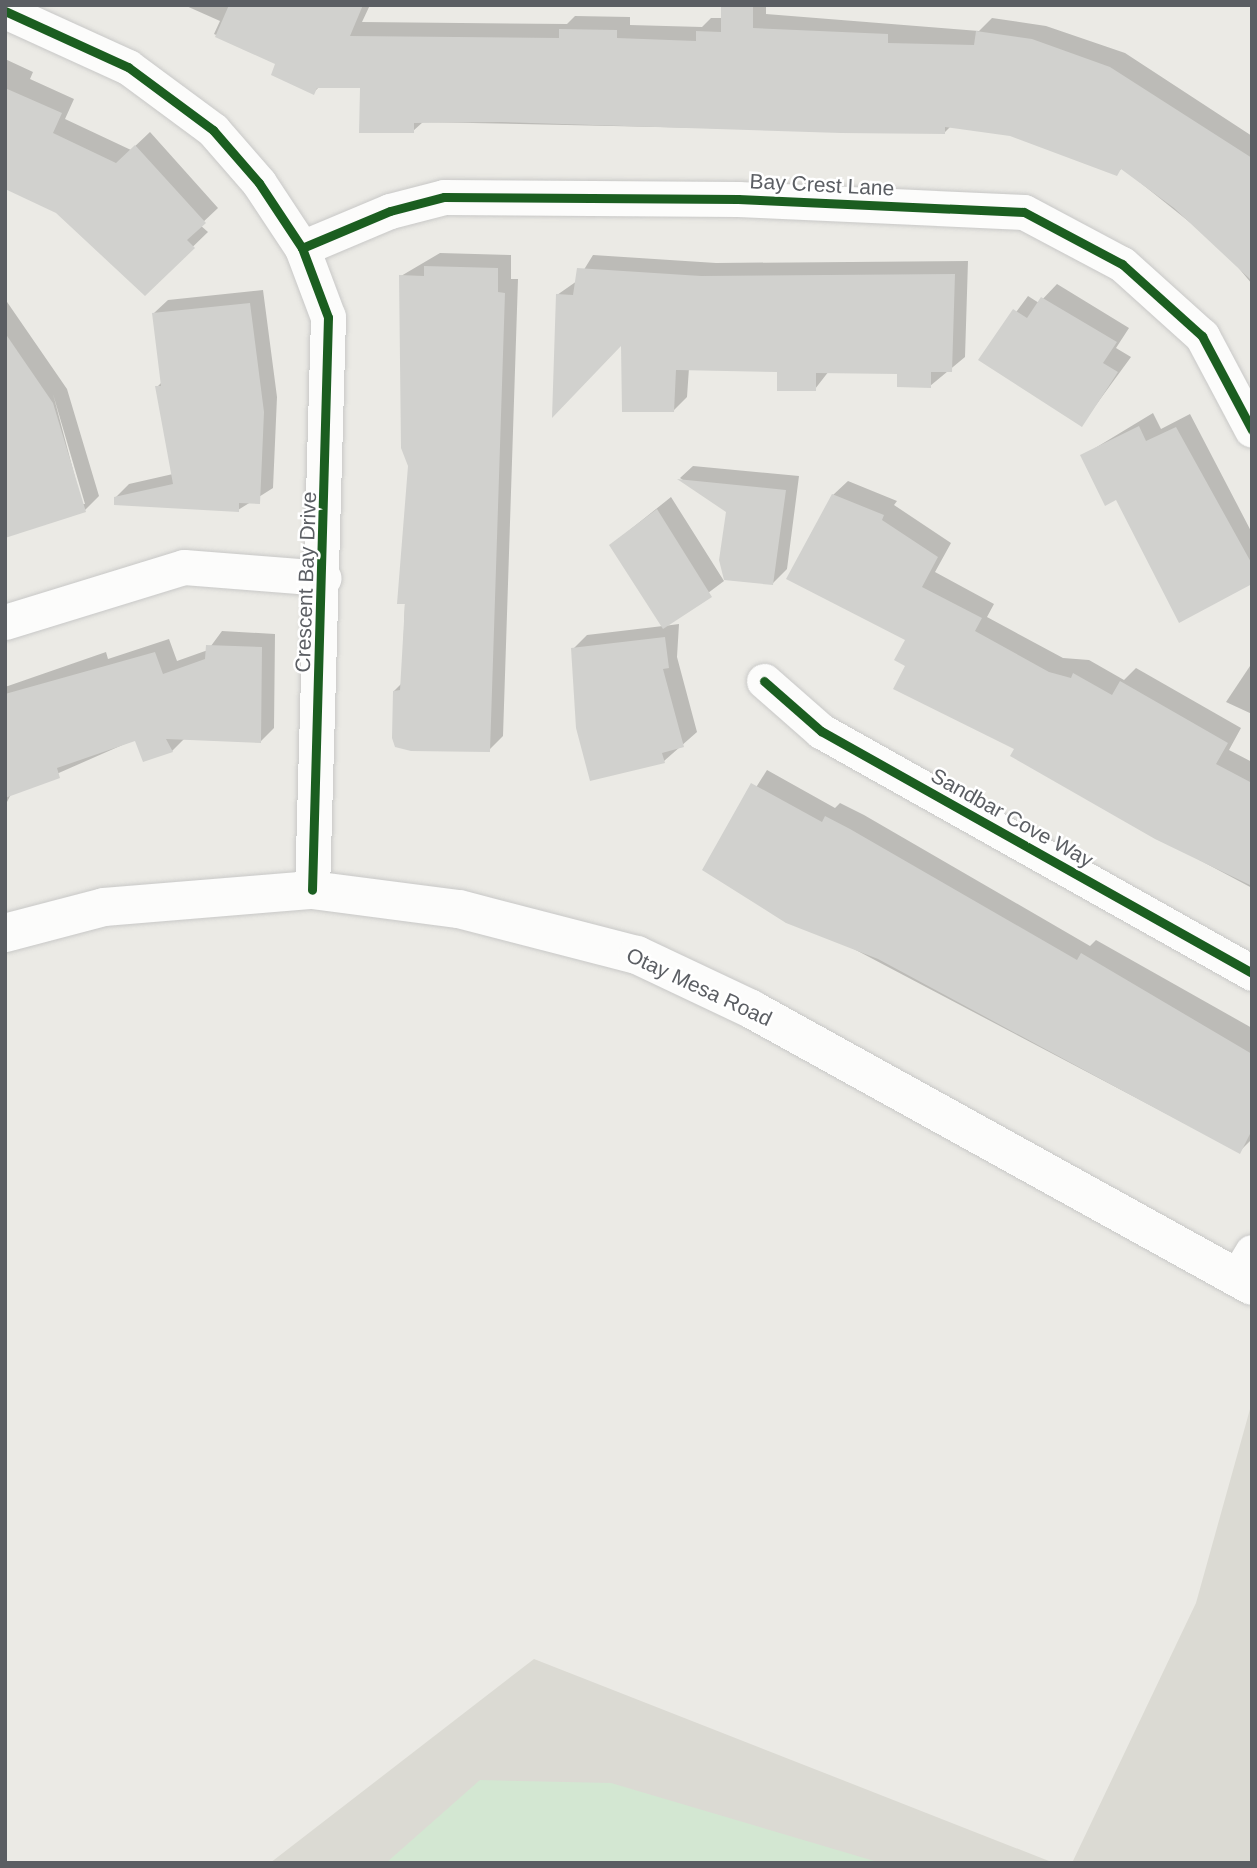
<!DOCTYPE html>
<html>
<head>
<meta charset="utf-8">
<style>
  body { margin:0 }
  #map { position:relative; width:1257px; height:1868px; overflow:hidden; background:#ebeae5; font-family:Helvetica,sans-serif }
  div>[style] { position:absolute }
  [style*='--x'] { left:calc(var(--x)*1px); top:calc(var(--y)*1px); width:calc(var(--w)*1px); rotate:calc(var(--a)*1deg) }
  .education>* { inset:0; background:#dbdad3 }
  .green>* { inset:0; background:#d3e7d2 }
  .shadow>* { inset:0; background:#0003 }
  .building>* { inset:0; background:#d1d1ce }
  .roads { filter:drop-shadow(0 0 2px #c8c8c7) drop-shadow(0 0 2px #c8c8c7) }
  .street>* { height:35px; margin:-17.5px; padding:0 17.5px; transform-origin:17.5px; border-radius:17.5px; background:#fcfcfb }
  .secondary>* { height:38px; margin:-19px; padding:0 19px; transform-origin:19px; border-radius:19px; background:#fcfcfb }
  .cycleway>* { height:9px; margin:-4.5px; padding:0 4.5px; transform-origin:4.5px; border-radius:4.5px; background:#1b5e20 }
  span { translate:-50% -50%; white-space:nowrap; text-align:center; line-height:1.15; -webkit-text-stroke:5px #fff; paint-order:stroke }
  .street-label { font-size:21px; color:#5b5e63 }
  .frame { position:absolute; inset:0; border:7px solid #5b5e63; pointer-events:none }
</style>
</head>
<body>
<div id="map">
  <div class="education">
    <div style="clip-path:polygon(1252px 1402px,1252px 1863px,1072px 1863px,1196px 1603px)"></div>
    <div style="clip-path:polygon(534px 1659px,1054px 1863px,270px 1863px)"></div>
  </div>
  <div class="green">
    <div style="clip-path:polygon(480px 1780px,611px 1783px,881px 1863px,386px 1863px)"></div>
  </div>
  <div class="shadow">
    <div style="clip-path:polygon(184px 5px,370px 5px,362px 22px,567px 24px,575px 16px,630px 17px,630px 25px,702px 27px,711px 18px,723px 18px,725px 5px,766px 5px,766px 14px,979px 31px,992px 18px,1046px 26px,1125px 53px,1252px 136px,1252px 284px,1222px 248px,1122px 168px,1116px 174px,1010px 134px,951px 126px,944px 133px,423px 122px,413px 131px,361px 87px,320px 86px,313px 93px,278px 63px,214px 34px,220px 21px)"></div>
    <div style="clip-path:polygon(5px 59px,33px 72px,30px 79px,74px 99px,65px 119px,131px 150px,150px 132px,218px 208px,200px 225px,208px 232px,145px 293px,57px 211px,5px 182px)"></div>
    <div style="clip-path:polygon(440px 253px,511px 255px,511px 279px,518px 279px,503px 736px,489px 750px,394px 691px,402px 683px,410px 466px,401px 276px)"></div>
    <div style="clip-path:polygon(593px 255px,716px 263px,968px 261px,965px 357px,930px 386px,899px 373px,829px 371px,815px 389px,779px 370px,689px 368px,687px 397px,673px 411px,623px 342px,557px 295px,577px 281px)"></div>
    <div style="clip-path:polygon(1057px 284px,1129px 328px,1116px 348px,1131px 357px,1082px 424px,981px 360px,1028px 296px,1039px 303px)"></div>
    <div style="clip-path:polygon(263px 290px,277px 397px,273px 488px,238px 510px,116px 497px,129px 484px,173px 474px,157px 387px,162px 382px,154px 313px,168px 300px)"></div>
    <div style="clip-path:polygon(evenodd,5px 299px,67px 389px,99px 496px,85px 510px,5px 536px,5px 299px,53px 394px,85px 504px,82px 504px,53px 394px)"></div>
    <div style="clip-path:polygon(1153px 413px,1161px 429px,1190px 414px,1252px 533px,1252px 582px,1117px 498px,1082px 456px)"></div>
    <div style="clip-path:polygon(693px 466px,799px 476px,787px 569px,773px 583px,728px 511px,680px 478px)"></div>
    <div style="clip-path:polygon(848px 481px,897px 501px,894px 505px,951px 543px,935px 572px,994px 604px,987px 617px,1063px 658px,1089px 660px,1124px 680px,1136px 668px,1241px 728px,1229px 750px,1252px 762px,1252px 888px,1130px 823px,908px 665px,907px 639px,833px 495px)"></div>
    <div style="clip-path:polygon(671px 497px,724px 581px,664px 626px,679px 624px,677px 657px,697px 732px,664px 761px,573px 649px,587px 635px,663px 626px,611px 545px)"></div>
    <div style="clip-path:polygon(222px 631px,275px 634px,274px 728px,260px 742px,185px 738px,172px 751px,136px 739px,11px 794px,5px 806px,5px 687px,106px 652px,108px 659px,169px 639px,177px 661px,208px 650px)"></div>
    <div style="clip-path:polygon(1252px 663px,1252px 714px,1226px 702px)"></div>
    <div style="clip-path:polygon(767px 770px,835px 808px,840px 803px,864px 815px,1090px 946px,1096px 940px,1252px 1028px,1252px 1139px,1239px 1152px,704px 870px)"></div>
  </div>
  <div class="building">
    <div style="clip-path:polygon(229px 5px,363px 5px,350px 36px,559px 38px,559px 29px,617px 30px,617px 38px,696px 41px,696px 31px,721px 32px,721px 6px,753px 7px,753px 28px,888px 34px,888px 43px,974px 45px,976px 31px,1032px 39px,1110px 67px,1252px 158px,1252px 281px,1174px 208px,1121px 169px,1117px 176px,1010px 136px,945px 127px,945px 134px,841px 133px,501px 122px,414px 123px,414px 133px,359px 133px,360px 88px,317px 88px,314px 95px,271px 75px,275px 64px,215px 37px)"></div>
    <div style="clip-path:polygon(5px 88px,62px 113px,53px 133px,116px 163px,135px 145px,206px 223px,187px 240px,195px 248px,145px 296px,56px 213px,5px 189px)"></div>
    <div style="clip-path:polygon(424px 266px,498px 268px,498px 292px,505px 293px,490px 752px,411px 751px,395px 747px,392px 738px,393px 691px,400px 690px,405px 604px,397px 604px,408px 466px,401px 448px,399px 275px,424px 276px)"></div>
    <div style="clip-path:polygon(577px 268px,701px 276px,955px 274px,952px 372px,931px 372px,931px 388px,897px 387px,897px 374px,816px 373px,816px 391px,777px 391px,777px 372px,676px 370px,674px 412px,622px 412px,621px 346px,552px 418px,556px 294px,573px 295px)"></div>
    <div style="clip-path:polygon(1041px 297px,1117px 342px,1103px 363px,1118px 372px,1082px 427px,978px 360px,1013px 309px,1027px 318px)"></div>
    <div style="clip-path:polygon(250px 303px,264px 412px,260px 504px,239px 503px,239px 512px,114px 505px,114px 497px,173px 484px,155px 386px,161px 386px,152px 313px)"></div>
    <div style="clip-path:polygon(5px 333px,53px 403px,86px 512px,5px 538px)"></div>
    <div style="clip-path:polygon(1139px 426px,1146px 441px,1176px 427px,1252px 564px,1252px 584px,1179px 623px,1116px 500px,1105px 506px,1080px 455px)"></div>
    <div style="clip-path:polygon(677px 479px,786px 490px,773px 585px,724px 580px,719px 560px,726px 512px)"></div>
    <div style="clip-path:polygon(832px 494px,884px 515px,882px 520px,938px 557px,922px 587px,982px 618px,975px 631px,1049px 672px,1071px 678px,1073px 673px,1112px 695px,1120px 681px,1228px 743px,1216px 764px,1252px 783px,1252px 886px,1155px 839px,1010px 756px,1014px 749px,893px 689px,905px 666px,894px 660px,905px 640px,786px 579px)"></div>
    <div style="clip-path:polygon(657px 509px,712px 597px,663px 629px,609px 545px)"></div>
    <div style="clip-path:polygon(665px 637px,669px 668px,663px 669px,684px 747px,662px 753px,665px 763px,590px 781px,576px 728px,571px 648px)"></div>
    <div style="clip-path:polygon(206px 645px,262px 647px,261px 743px,166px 739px,173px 752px,143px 762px,135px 741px,57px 768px,60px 778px,5px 798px,5px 694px,155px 652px,163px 674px,205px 659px)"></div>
    <div style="clip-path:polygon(751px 783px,822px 822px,825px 816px,850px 829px,1077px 960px,1081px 953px,1252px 1054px,1252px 1130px,1240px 1154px,878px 959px,786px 923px,702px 870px)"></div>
  </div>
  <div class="roads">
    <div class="street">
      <div style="--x:5;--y:11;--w:135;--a:24.5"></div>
      <div style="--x:128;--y:67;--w:106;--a:36.5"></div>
      <div style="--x:213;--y:130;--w:70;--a:49"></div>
      <div style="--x:259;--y:183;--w:78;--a:56.5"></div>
      <div style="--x:302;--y:248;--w:74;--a:69.4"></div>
      <div style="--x:328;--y:317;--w:573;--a:91.6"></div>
      <div style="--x:302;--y:248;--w:95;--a:-22.8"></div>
      <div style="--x:390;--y:211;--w:56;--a:-14.5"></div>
      <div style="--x:444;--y:197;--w:294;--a:0.4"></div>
      <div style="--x:738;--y:199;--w:286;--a:2.6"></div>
      <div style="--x:1024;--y:212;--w:111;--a:28"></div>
      <div style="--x:1122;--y:264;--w:108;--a:42"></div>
      <div style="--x:1202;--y:336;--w:106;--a:62"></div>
      <div style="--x:5;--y:622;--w:187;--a:-17.1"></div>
      <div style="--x:184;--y:567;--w:140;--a:4.5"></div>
      <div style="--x:764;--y:681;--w:76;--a:41.3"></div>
      <div style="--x:821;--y:731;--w:494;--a:29.3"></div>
      <div style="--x:1237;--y:1277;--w:29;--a:-59"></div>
    </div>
    <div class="secondary">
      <div style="--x:5;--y:933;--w:102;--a:-14.7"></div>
      <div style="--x:104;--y:907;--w:209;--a:-4.7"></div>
      <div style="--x:312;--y:890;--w:148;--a:7.4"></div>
      <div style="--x:459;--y:909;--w:184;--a:14.5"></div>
      <div style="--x:637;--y:955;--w:126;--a:25.3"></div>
      <div style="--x:751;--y:1009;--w:572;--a:28.94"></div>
    </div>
  </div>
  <div class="cycleway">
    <div style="--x:5;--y:11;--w:135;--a:24.5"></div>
    <div style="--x:128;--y:67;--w:106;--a:36.5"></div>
    <div style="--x:213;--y:130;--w:70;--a:49"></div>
    <div style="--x:259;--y:183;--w:78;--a:56.5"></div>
    <div style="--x:302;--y:248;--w:74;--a:69.4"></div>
    <div style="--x:328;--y:317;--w:573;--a:91.6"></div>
    <div style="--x:302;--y:248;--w:95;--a:-22.8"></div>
    <div style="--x:390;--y:211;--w:56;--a:-14.5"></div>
    <div style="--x:444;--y:197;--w:294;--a:0.4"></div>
    <div style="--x:738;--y:199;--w:286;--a:2.6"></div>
    <div style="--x:1024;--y:212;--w:111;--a:28"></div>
    <div style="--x:1122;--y:264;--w:108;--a:42"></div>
    <div style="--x:1202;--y:336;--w:106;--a:62"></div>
    <div style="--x:764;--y:681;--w:76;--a:41.3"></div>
    <div style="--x:821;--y:731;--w:494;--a:29.3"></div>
  </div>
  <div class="street-label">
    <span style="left:822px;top:185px;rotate:3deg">Bay Crest Lane</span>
    <span style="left:306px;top:582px;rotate:-88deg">Crescent Bay Drive</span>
    <span style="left:1012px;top:818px;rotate:29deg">Sandbar Cove Way</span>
    <span style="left:699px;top:987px;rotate:25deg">Otay Mesa Road</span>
  </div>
  <div class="frame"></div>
</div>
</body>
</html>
